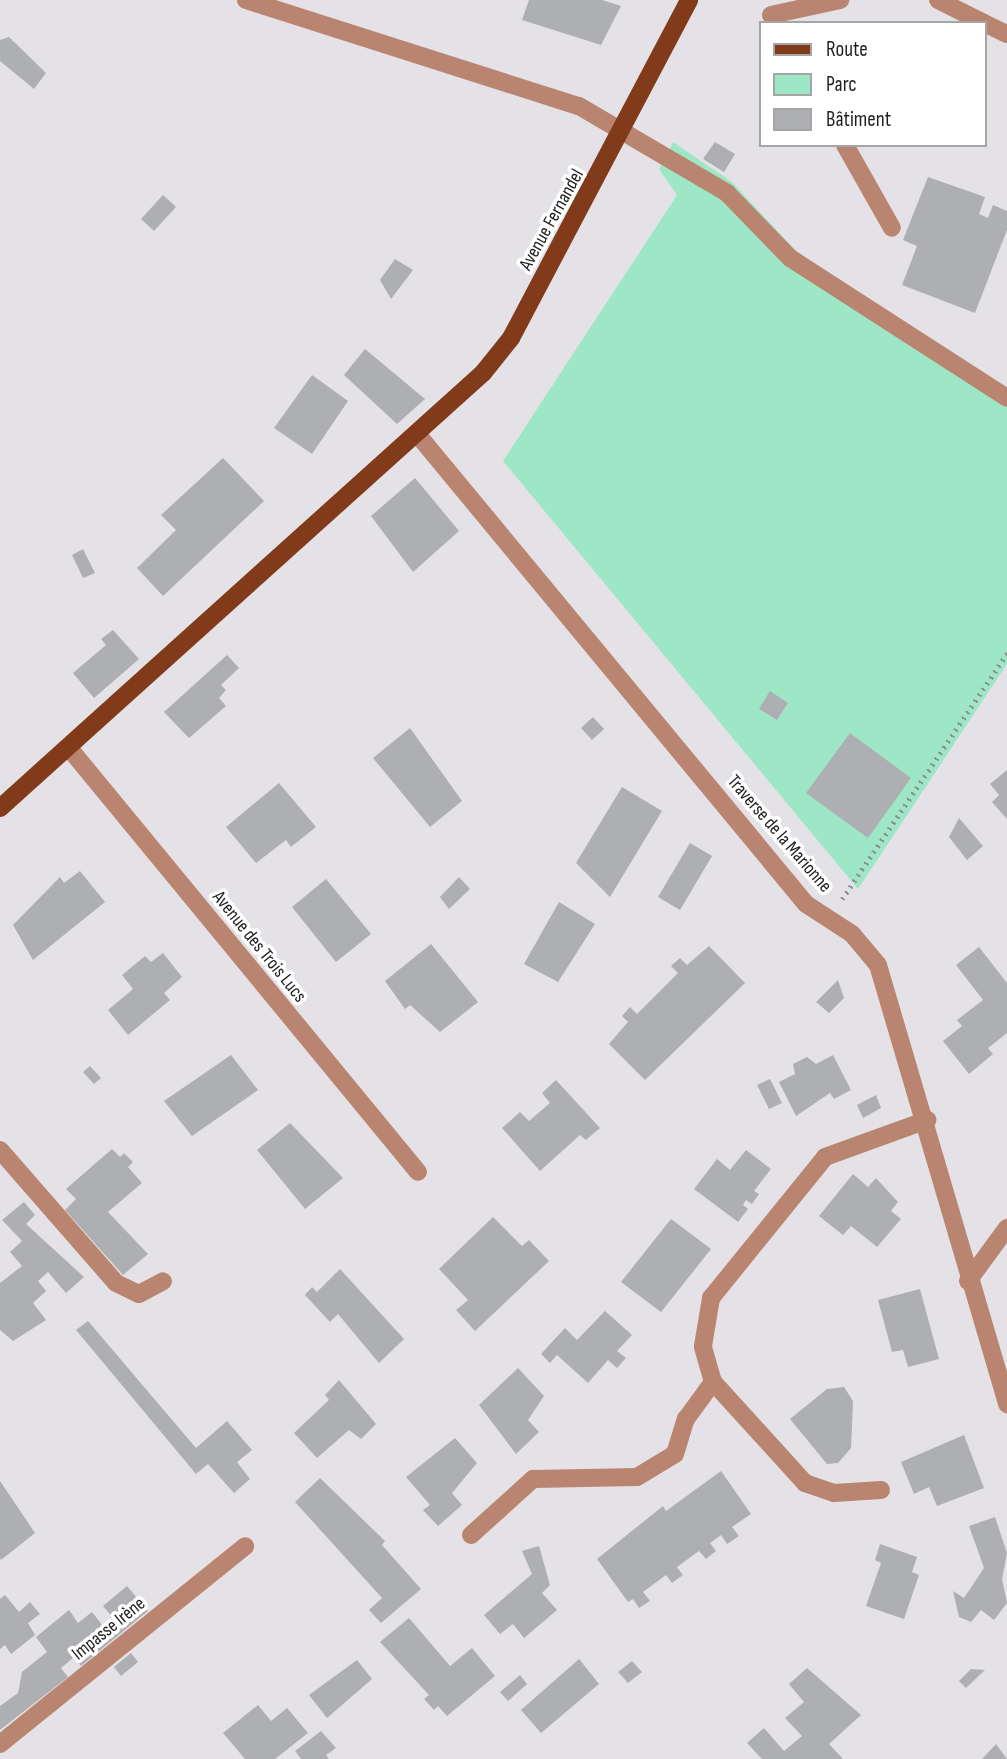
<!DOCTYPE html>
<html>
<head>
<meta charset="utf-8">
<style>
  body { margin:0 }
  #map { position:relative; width:1007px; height:1759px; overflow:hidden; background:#e4e2e6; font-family:"Sofia Sans Condensed",sans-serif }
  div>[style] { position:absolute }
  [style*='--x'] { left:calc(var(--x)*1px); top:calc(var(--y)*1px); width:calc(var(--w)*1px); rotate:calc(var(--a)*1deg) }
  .green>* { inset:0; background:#9ee7c6 }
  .building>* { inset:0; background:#aeafb2 }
  .path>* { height:4.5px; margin-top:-2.25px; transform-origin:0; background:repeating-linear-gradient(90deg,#908f92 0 2px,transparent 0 7px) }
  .minor>* { height:18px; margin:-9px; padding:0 9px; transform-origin:9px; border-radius:9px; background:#b98570 }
  .major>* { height:18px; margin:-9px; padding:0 9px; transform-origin:9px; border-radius:9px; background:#813a1a }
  span { translate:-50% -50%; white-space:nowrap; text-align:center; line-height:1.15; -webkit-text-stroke:7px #fff; paint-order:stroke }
  .street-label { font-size:19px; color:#1f1f20 }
  .legend { position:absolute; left:759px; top:21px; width:228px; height:126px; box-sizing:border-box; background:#fff; border:2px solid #a5a5a6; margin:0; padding:9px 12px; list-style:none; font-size:21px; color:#1f1f20 }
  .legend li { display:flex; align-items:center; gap:14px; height:35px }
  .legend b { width:35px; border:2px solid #a5a5a6 }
</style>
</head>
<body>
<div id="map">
  <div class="green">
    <div style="clip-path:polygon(673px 142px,732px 182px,796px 251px,1007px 390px,1007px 664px,858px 889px,503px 461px,677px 195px,659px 169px)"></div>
  </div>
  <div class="building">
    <div style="clip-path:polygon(529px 0,602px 0,621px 6px,601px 45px,522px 20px)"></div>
    <div style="clip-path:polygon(9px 37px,46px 73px,34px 89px,0 61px,0 40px)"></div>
    <div style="clip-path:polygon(715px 142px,735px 154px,724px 172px,703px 159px)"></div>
    <div style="clip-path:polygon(928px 177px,985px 197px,979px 214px,988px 218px,993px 205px,1007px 211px,1007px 230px,975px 313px,902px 285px,917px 246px,903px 240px)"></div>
    <div style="clip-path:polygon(163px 195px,176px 207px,154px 231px,141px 219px)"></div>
    <div style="clip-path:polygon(395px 259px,413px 270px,391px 299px,380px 280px)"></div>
    <div style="clip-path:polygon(365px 349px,425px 399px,397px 424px,344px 375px)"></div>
    <div style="clip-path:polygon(312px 375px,348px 401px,312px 454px,274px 428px)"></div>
    <div style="clip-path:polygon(223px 458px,264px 501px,163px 596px,137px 568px,176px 530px,161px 515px)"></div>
    <div style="clip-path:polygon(415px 478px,459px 531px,413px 572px,371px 516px)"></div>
    <div style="clip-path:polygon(83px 549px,95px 573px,83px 578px,72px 555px)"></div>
    <div style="clip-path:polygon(113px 630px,139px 659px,94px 698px,73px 673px,106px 645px,101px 639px)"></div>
    <div style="clip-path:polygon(227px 655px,239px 668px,221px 685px,226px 690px,219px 698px,226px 706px,189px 738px,164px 712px)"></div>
    <div style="clip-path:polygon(770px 691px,788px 703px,777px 720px,759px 709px)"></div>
    <div style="clip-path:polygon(593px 717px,604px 729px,592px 740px,581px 728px)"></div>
    <div style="clip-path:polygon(410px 728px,462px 801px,430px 827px,373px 758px)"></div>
    <div style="clip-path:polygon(850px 733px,911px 778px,868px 838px,806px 793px)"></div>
    <div style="clip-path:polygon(1007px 770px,1007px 819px,992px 802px,999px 795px,990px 784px)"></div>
    <div style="clip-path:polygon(279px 783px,316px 827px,291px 847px,286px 840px,256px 863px,226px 827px)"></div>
    <div style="clip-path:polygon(622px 787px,662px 811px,610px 897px,576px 863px)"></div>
    <div style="clip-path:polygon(959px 818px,983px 846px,967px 860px,949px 837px)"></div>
    <div style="clip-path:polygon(690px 843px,712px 856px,680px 910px,658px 897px)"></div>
    <div style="clip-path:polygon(80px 871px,105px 902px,33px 960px,13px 925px,60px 877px,64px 883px)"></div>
    <div style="clip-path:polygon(459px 877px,470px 889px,449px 909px,440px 897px)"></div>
    <div style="clip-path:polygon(326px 879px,371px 934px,336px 962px,292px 907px)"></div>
    <div style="clip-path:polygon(559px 902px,595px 924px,558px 982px,524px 964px)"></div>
    <div style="clip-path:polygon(431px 944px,478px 1002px,440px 1032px,410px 1005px,405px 1009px,385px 981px)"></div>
    <div style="clip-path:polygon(709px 946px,745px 983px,645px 1080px,609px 1044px,628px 1022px,622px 1016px,630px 1007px,637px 1014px,678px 973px,671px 966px,680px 958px,687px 965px)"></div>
    <div style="clip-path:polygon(979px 947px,1007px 983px,1007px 1033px,988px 1048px,993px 1054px,969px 1074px,943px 1041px,962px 1026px,957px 1020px,983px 1000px,956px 965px)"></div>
    <div style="clip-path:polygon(163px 953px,182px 977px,164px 993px,170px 1000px,128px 1035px,108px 1010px,133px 989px,122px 975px,145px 956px,151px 962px)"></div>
    <div style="clip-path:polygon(838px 980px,844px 998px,829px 1013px,816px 1002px)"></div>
    <div style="clip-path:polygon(231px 1055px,258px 1090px,192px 1136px,164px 1101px)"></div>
    <div style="clip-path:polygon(833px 1055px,851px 1090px,834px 1099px,830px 1093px,796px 1116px,779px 1082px,795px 1074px,793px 1064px,807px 1057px,816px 1064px)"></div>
    <div style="clip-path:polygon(90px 1066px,101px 1078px,94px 1084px,83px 1072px)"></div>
    <div style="clip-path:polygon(770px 1079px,782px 1103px,769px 1109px,757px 1085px)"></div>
    <div style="clip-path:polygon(556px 1080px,600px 1128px,586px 1140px,580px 1135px,540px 1171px,502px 1128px,520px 1112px,529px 1121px,550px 1103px,542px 1093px)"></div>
    <div style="clip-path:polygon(876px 1095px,881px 1108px,863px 1118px,857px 1105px)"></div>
    <div style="clip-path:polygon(290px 1123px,343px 1178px,305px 1209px,257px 1150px)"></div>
    <div style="clip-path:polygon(112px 1149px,120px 1157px,124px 1153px,133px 1162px,128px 1167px,142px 1183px,108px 1212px,148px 1254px,123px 1275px,65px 1210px,76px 1199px,66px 1189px)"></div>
    <div style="clip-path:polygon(746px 1150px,771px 1169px,754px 1191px,759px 1194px,752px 1204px,746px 1200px,743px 1205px,748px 1209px,738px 1222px,694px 1189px,717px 1159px,730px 1170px)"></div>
    <div style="clip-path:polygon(853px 1174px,868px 1187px,876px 1178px,898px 1202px,891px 1211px,901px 1219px,877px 1247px,851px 1226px,843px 1235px,819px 1216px)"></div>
    <div style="clip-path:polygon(24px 1202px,35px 1215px,26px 1224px,84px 1277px,66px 1293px,48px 1272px,38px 1281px,46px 1291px,33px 1303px,46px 1320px,13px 1341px,0 1330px,0 1283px,22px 1266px,10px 1252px,22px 1241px,2px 1220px)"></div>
    <div style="clip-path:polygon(493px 1217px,522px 1246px,529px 1240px,549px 1261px,475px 1331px,456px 1310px,468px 1300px,439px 1269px)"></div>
    <div style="clip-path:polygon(671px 1219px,711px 1249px,661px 1312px,621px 1282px)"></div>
    <div style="clip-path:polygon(340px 1269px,404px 1339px,379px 1363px,338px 1314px,330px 1322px,305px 1295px,312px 1287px,317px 1292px)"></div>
    <div style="clip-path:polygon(920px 1289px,939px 1359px,908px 1367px,903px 1350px,892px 1352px,878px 1300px)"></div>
    <div style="clip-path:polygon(605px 1311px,632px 1335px,617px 1351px,626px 1358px,617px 1368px,608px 1360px,588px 1383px,557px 1355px,550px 1363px,541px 1354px,565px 1328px,577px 1340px)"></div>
    <div style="clip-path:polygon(88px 1321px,196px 1448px,227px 1421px,252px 1450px,237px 1462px,250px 1479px,234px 1493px,208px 1464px,196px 1474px,76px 1330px)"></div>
    <div style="clip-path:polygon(518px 1368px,544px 1396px,528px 1420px,539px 1432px,516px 1454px,479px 1405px)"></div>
    <div style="clip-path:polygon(339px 1380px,376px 1424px,361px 1439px,349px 1430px,317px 1458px,294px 1433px,329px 1400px,325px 1395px)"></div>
    <div style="clip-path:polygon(844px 1387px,853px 1401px,851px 1448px,838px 1463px,827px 1464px,790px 1419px,827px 1389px)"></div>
    <div style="clip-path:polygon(964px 1435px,984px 1488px,937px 1506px,929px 1487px,914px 1494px,901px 1462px)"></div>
    <div style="clip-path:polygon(455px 1438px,477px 1463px,452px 1493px,462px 1505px,438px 1526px,423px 1510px,430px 1505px,406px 1477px)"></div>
    <div style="clip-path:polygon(721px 1471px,751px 1514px,732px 1527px,739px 1536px,727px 1544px,721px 1535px,710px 1543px,716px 1551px,706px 1559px,699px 1551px,677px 1567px,683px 1575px,672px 1583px,666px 1575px,643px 1592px,650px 1601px,639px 1608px,633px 1599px,628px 1602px,597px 1559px,663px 1506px,666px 1511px)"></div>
    <div style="clip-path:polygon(320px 1478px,385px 1541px,382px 1545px,421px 1589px,381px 1623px,369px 1610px,382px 1598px,295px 1502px)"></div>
    <div style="clip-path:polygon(0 1481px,35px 1533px,1px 1560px,0 1558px)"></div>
    <div style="clip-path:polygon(995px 1517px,1007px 1553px,1002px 1579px,1007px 1603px,994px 1620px,981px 1610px,971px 1622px,959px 1617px,953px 1591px,964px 1598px,984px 1568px,969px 1526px)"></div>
    <div style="clip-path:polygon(880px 1544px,917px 1557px,912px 1572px,919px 1575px,904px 1619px,866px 1606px,881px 1563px,875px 1560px)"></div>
    <div style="clip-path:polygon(539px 1546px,550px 1585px,542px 1593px,557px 1610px,524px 1638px,513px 1624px,500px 1634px,484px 1615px,532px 1574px,522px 1551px)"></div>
    <div style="clip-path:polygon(127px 1586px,148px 1611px,81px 1666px,74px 1657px,61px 1668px,68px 1677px,0 1730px,0 1706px,18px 1693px,22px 1672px,47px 1652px,36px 1637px,69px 1610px,78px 1623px,92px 1612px,103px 1626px,113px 1618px,103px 1606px)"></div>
    <div style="clip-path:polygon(5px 1595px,19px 1612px,30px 1602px,40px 1614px,28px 1623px,35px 1635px,11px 1654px,5px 1645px,0 1649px,0 1599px)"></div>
    <div style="clip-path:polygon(409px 1618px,450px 1666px,472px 1648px,495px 1676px,447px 1716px,438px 1706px,434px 1710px,424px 1699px,429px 1695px,380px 1642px)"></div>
    <div style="clip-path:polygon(131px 1653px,138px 1662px,121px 1676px,114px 1667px)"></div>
    <div style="clip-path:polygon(579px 1659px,599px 1684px,541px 1733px,521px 1710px)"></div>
    <div style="clip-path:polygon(357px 1660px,372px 1679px,327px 1718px,309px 1695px)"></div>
    <div style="clip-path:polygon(632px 1661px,642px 1672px,628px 1683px,618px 1672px)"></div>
    <div style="clip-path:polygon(807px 1668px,861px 1715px,829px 1744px,843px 1759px,762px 1759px,747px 1743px,764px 1728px,784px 1751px,802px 1736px,785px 1718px,804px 1702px,789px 1684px)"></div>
    <div style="clip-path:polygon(971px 1669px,985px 1670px,966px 1688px,959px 1681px)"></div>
    <div style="clip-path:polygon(520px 1675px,527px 1684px,508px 1701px,500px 1692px)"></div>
    <div style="clip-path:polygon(258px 1705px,271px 1721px,287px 1708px,308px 1733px,275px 1759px,245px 1759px,223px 1733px)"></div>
    <div style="clip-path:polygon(321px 1731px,336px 1748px,326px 1755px,329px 1759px,301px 1759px,295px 1751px)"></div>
    <div style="clip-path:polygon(996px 1744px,1007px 1759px,982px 1759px)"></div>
  </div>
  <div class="path">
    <div style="--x:842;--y:899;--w:296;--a:-56.1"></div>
  </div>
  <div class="minor">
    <div style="--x:246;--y:0;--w:349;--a:17.7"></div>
    <div style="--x:579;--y:106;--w:172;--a:30.4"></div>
    <div style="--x:727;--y:193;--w:91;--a:45.9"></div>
    <div style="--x:790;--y:258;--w:258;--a:32.8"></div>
    <div style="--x:938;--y:0;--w:51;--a:26.6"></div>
    <div style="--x:771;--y:15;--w:71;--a:-12.3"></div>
    <div style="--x:984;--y:23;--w:25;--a:26"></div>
    <div style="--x:845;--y:145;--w:95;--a:60.5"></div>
    <div style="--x:418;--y:435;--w:609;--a:50.4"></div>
    <div style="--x:806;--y:904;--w:55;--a:33.1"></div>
    <div style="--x:852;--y:934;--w:40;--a:50"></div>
    <div style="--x:878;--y:965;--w:458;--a:73.6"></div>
    <div style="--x:69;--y:748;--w:549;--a:50.54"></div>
    <div style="--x:0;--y:1150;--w:176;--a:48.9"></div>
    <div style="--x:116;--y:1283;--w:25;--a:26"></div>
    <div style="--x:139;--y:1294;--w:27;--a:-28"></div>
    <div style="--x:968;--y:1281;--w:66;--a:-53.7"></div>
    <div style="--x:881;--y:1490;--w:47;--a:176.3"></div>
    <div style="--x:834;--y:1493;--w:31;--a:-161"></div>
    <div style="--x:805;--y:1483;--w:137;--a:-132.3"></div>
    <div style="--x:713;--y:1382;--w:37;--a:-106"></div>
    <div style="--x:703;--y:1346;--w:49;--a:-80.5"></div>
    <div style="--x:711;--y:1298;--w:181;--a:-51"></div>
    <div style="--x:825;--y:1157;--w:109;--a:-19.9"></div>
    <div style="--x:471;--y:1535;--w:84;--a:-42.1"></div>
    <div style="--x:533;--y:1479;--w:104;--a:-1.1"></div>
    <div style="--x:637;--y:1477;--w:44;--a:-31.2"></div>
    <div style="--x:675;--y:1454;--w:37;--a:-73"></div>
    <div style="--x:686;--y:1419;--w:46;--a:-53.9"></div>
    <div style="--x:0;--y:1744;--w:315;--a:-38.9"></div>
  </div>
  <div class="major">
    <div style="--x:0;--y:808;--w:650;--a:-42.01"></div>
    <div style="--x:483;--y:373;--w:45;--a:-51.3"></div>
    <div style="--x:511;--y:338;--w:382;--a:-62.2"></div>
  </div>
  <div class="street-label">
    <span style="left:552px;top:220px;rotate:-61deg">Avenue Fernandel</span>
    <span style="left:779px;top:834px;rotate:49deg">Traverse de la Marionne</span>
    <span style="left:259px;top:947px;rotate:51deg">Avenue des Trois Lucs</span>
    <span style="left:109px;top:1629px;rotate:-39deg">Impasse Irène</span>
  </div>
  <ul class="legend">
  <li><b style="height:9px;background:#813a1a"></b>Route</li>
  <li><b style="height:19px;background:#9ee7c6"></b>Parc</li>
  <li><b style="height:19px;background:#aeafb2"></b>Bâtiment</li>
  </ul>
</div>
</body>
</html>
